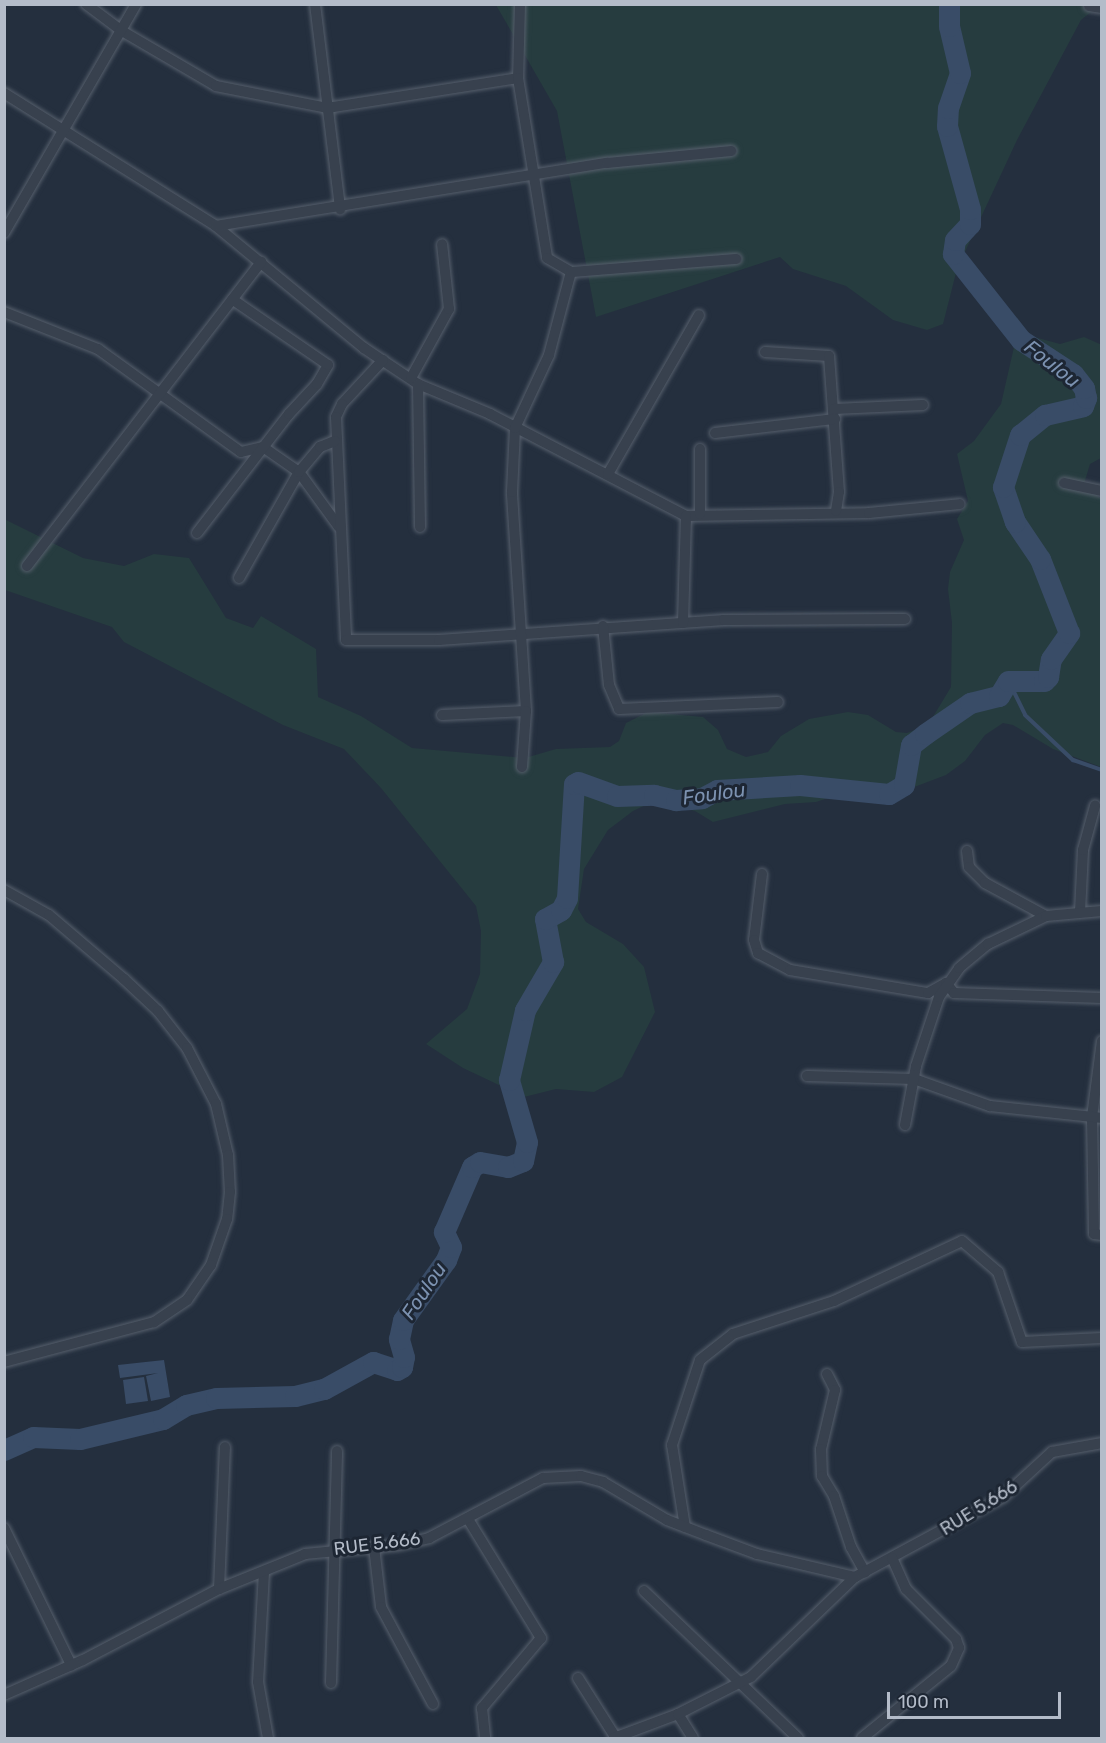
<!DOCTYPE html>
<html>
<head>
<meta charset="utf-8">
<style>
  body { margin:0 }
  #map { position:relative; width:1106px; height:1743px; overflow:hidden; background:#242f3e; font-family:Rubik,sans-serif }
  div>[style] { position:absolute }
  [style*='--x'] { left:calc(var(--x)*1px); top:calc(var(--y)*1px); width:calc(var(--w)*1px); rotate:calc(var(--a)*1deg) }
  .green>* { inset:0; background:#263c3f }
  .water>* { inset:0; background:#394c67 }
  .stream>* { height:4px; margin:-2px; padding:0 2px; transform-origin:2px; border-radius:2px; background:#394c67 }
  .river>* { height:21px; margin:-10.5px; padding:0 10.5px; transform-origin:10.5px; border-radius:10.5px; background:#394c67 }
  .roads { filter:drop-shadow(0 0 2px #565f6c) drop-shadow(0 0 2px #565f6c) }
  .minor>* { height:10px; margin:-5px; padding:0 5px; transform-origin:5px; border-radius:5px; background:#38414e }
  span { translate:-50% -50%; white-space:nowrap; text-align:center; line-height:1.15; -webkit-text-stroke:6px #1d2633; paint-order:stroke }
  .street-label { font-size:18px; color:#b4bcc9 }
  .water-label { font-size:20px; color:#7c92b1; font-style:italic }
  .frame { position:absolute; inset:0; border:6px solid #b4bcc9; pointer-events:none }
  .scale { position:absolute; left:887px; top:1692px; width:174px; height:27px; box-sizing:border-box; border:3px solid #b4bcc9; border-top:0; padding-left:8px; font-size:18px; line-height:21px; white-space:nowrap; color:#b4bcc9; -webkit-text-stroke:4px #1d2633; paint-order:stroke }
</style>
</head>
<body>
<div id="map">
  <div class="green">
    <div style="clip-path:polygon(1101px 4px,1081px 20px,1017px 140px,957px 269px,943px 324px,927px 330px,893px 320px,846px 286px,793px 269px,780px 257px,596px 317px,557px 111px,496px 5px)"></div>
    <div style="clip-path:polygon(1019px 325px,1027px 335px,1060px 344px,1084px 337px,1102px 345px,1101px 458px,1090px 464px,1084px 484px,1101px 499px,1101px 767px,1053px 749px,1013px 725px,1003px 723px,985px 735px,965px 761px,946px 775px,901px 792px,884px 794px,864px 786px,816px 802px,785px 804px,713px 822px,695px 811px,654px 801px,633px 811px,608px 830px,584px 869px,578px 909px,586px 922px,623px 944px,644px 967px,655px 1012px,622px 1077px,594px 1092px,556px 1089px,524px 1097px,463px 1068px,426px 1044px,467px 1009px,480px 974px,481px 931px,476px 906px,381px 788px,344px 749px,283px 725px,124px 642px,112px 627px,5px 590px,4px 519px,83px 558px,124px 566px,154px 554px,189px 558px,226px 618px,253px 628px,261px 616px,316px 649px,318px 697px,361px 716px,412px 748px,525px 758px,556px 749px,610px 747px,619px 741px,626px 723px,648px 712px,703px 717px,718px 730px,727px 749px,746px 757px,768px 752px,781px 736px,809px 719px,848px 712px,868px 715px,896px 732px,907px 733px,928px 725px,951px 687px,952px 623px,948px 589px,950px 572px,964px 540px,957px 519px,968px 501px,957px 454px,974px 441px,1001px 404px)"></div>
  </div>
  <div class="water">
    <div style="clip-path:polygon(164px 1360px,170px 1397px,151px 1401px,146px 1376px,158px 1373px,120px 1378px,118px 1365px)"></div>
    <div style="clip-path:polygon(144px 1377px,148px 1401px,126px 1404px,123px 1380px)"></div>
  </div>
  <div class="stream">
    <div style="--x:1003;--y:687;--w:12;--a:24"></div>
    <div style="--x:1014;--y:692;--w:25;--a:64"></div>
    <div style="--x:1025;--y:715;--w:66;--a:43.2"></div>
    <div style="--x:1073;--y:760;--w:31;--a:19"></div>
  </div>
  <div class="river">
    <div style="--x:4;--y:1450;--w:32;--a:-24"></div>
    <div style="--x:33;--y:1437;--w:47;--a:2.4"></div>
    <div style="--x:80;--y:1439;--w:85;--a:-13.5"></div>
    <div style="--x:163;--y:1419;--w:27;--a:-31"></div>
    <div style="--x:186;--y:1405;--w:31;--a:-13"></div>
    <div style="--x:216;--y:1398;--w:79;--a:-1.5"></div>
    <div style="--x:295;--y:1396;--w:30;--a:-14"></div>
    <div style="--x:324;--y:1389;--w:56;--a:-28.9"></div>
    <div style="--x:373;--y:1362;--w:25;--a:18"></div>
    <div style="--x:397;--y:1370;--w:6;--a:-31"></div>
    <div style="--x:402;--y:1367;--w:10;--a:-79"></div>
    <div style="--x:404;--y:1357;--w:19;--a:-106"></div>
    <div style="--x:399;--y:1339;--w:19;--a:-78"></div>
    <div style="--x:403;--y:1320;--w:74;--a:-54.4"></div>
    <div style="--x:446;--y:1260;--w:14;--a:-69"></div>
    <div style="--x:451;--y:1247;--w:17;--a:-115"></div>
    <div style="--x:444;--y:1232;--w:71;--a:-66.7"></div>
    <div style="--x:472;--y:1167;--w:9;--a:-32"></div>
    <div style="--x:480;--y:1162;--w:28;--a:10"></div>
    <div style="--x:508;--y:1167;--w:16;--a:-22"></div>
    <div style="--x:523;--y:1161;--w:19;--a:-78"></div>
    <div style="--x:527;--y:1142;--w:65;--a:-106.2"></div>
    <div style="--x:509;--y:1080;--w:72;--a:-77.1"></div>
    <div style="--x:525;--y:1010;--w:56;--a:-59.7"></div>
    <div style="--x:553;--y:962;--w:44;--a:-100.5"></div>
    <div style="--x:545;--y:919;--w:18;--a:-29"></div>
    <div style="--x:561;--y:910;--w:13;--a:-63"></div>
    <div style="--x:567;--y:898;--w:114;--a:-86.5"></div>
    <div style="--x:574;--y:784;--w:4;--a:-27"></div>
    <div style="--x:578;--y:782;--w:41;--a:19.7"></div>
    <div style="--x:617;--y:796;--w:37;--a:-2"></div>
    <div style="--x:654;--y:795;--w:23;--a:13"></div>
    <div style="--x:676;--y:800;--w:26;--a:-4"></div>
    <div style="--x:702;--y:798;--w:17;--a:-28"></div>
    <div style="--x:717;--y:790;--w:83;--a:-3.4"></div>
    <div style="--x:800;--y:785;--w:89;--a:5.8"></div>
    <div style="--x:889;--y:794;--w:17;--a:-31"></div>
    <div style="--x:904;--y:785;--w:41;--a:-80.1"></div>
    <div style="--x:911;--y:745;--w:18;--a:-38"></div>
    <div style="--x:925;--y:734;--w:55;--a:-34.6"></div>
    <div style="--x:970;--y:703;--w:30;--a:-14"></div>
    <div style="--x:999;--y:696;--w:17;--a:-59"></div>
    <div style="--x:1008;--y:681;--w:36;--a:0"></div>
    <div style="--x:1044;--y:681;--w:6;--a:-45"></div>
    <div style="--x:1048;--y:677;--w:18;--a:-81"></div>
    <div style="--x:1051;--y:659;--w:32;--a:-55"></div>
    <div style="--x:1069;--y:633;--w:79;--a:-111.4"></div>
    <div style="--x:1040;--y:559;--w:45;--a:-124"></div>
    <div style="--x:1015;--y:522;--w:37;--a:-109"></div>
    <div style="--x:1003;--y:487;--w:55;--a:-71.9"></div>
    <div style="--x:1020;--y:435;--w:32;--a:-39"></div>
    <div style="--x:1045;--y:415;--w:39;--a:-13"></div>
    <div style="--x:1083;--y:406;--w:9;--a:-69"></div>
    <div style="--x:1086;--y:398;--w:10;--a:-101"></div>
    <div style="--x:1084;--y:388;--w:18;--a:-128"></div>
    <div style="--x:1073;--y:374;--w:62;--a:-146.8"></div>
    <div style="--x:1021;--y:340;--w:110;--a:-128.3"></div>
    <div style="--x:953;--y:254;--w:14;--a:-82"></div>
    <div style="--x:955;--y:240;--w:22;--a:-47"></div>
    <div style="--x:970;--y:224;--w:15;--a:-90"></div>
    <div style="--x:970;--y:209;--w:86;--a:-105.5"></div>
    <div style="--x:947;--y:126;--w:18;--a:-87"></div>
    <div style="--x:948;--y:108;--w:37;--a:-71"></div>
    <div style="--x:960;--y:73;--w:48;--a:-103.2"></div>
    <div style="--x:949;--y:26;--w:22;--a:-90"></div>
  </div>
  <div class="roads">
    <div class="minor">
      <div style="--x:86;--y:4;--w:45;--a:36.9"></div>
      <div style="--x:122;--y:31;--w:109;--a:30.3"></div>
      <div style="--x:216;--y:86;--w:113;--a:11.2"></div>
      <div style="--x:327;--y:108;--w:193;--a:-8.9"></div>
      <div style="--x:315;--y:4;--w:207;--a:83"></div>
      <div style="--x:520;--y:4;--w:74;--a:91.5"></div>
      <div style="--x:518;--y:78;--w:182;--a:80.8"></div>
      <div style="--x:547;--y:258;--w:28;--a:30"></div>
      <div style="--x:1089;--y:6;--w:13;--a:9"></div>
      <div style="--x:4;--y:93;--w:250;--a:32.1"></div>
      <div style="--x:216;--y:226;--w:192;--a:39.5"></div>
      <div style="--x:364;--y:348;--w:65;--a:33.7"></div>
      <div style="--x:418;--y:384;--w:78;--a:22.6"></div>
      <div style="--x:490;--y:414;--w:221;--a:27.5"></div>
      <div style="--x:686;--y:516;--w:183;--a:-0.9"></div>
      <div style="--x:869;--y:513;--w:91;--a:-5.6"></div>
      <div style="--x:216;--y:226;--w:396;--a:-9.2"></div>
      <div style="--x:607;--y:163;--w:125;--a:-5.5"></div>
      <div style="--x:4;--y:233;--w:264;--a:-60"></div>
      <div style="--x:4;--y:312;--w:101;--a:21.5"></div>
      <div style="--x:98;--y:349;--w:176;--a:35.8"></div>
      <div style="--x:241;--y:452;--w:23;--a:-13"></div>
      <div style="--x:263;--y:447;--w:44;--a:34.8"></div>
      <div style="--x:299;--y:472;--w:68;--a:54"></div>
      <div style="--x:765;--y:352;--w:64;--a:3.6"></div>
      <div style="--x:829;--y:356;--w:136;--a:85.8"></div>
      <div style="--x:839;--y:492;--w:19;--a:99"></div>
      <div style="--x:383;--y:360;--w:60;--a:133"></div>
      <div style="--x:342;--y:404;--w:14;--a:115"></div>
      <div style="--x:336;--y:417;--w:223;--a:87.4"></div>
      <div style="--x:346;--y:640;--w:93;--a:0"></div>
      <div style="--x:439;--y:640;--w:286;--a:-4"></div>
      <div style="--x:724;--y:620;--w:181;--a:-0.3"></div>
      <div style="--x:411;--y:378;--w:79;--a:-61.2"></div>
      <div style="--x:449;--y:309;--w:65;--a:-96.1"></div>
      <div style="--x:418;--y:384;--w:143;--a:89.2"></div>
      <div style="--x:834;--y:409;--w:89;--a:-2.6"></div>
      <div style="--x:715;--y:433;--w:121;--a:-6.7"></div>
      <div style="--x:608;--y:474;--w:183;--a:-60.2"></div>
      <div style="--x:1064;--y:483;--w:39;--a:12"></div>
      <div style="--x:700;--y:514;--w:65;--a:-90"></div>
      <div style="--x:197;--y:533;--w:150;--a:-52.3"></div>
      <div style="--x:289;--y:414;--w:41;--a:-47"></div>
      <div style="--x:317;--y:384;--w:22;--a:-60"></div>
      <div style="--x:328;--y:365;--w:116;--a:-145.5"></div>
      <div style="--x:27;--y:566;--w:384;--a:-52.4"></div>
      <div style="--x:239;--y:578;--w:122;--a:-60.5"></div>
      <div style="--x:299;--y:472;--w:33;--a:-50"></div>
      <div style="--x:320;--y:447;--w:16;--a:-22"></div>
      <div style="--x:683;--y:623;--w:107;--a:-88.4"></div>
      <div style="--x:603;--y:626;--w:59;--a:84.2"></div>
      <div style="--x:609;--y:685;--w:26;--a:67"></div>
      <div style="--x:619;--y:709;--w:159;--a:-2.5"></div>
      <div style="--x:442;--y:715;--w:84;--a:-2.7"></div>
      <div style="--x:526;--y:711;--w:219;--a:-93.7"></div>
      <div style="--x:512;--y:492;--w:64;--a:-87.3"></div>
      <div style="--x:515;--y:428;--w:81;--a:-65"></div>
      <div style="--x:549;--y:355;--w:86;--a:-75.2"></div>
      <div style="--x:571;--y:272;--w:166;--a:-4.5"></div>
      <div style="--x:522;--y:767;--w:56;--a:-85.9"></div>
      <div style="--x:967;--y:851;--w:16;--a:83"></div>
      <div style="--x:969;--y:867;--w:23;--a:45"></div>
      <div style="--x:985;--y:883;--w:69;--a:28.4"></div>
      <div style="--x:762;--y:874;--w:66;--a:96.9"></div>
      <div style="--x:754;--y:940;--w:14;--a:73"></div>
      <div style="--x:758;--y:953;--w:36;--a:28"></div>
      <div style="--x:790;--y:970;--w:140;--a:9.5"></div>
      <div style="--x:928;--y:993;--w:21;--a:-29"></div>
      <div style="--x:946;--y:983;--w:13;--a:51"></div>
      <div style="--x:954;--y:993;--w:148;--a:1.9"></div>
      <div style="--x:4;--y:890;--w:51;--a:29.1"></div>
      <div style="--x:49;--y:915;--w:99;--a:40.5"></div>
      <div style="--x:124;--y:979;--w:47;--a:43.3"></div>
      <div style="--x:158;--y:1011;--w:47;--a:51.9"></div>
      <div style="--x:187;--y:1048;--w:63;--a:62.6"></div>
      <div style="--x:216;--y:1104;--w:52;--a:76.8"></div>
      <div style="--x:228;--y:1155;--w:37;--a:87"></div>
      <div style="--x:230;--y:1192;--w:27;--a:96"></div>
      <div style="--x:227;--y:1219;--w:49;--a:109.2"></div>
      <div style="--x:211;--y:1265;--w:42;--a:124.4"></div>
      <div style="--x:187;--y:1300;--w:40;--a:146"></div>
      <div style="--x:154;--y:1322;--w:155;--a:165.1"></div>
      <div style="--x:1080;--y:912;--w:62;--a:-87.2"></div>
      <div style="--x:1083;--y:850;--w:46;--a:-74.7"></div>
      <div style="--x:1102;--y:1041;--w:77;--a:97.5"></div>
      <div style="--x:1092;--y:1117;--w:117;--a:89"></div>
      <div style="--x:1094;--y:1234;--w:8;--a:7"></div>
      <div style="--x:807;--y:1076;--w:107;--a:1.6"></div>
      <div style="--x:914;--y:1079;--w:81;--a:19.6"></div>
      <div style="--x:990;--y:1106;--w:113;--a:6.1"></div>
      <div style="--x:905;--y:1125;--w:60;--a:-79.4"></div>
      <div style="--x:916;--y:1066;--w:73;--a:-71.6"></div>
      <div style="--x:939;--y:997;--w:35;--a:-55"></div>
      <div style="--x:959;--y:968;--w:38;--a:-40"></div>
      <div style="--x:988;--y:944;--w:64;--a:-25.8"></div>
      <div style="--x:1046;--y:916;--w:56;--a:-5.1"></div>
      <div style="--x:827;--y:1374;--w:18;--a:63"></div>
      <div style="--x:835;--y:1390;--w:61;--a:103.3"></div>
      <div style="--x:821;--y:1449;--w:27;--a:88"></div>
      <div style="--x:822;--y:1476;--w:23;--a:59"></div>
      <div style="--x:834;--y:1496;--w:54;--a:71.6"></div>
      <div style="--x:851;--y:1547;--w:29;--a:61"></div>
      <div style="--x:468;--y:1519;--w:140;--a:58.5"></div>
      <div style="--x:541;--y:1638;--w:92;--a:130.1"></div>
      <div style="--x:482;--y:1708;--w:30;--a:84"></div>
      <div style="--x:685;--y:1527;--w:83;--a:-99"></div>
      <div style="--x:672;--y:1445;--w:89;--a:-71.8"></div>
      <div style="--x:700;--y:1360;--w:42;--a:-38.2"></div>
      <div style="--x:733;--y:1334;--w:106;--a:-18.1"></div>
      <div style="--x:834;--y:1301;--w:141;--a:-25.1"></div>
      <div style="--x:962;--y:1241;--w:48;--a:40.7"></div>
      <div style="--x:998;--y:1272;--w:74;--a:71.1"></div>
      <div style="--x:1022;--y:1342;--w:80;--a:-2.9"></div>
      <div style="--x:4;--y:1528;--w:153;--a:63.9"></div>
      <div style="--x:374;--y:1547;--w:60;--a:83.3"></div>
      <div style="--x:381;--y:1607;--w:110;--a:61.8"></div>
      <div style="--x:264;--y:1572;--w:110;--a:93.1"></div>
      <div style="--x:258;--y:1682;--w:57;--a:79.9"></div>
      <div style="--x:219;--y:1589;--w:142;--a:-87.6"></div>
      <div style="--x:644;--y:1591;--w:213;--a:43.7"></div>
      <div style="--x:578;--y:1678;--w:71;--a:57.7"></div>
      <div style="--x:331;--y:1683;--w:232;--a:-88.5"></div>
      <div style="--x:4;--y:1695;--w:86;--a:-23.9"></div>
      <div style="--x:83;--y:1660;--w:153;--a:-27.6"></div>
      <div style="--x:219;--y:1589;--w:93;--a:-22.1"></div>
      <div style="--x:305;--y:1554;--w:94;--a:-5.5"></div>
      <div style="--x:399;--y:1545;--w:31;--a:-13"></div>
      <div style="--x:429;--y:1538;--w:129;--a:-27.8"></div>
      <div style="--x:543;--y:1478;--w:38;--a:-3"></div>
      <div style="--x:581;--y:1476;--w:23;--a:15"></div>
      <div style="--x:603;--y:1482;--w:74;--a:30.7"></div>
      <div style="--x:667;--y:1520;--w:42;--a:21"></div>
      <div style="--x:706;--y:1535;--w:54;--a:20.4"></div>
      <div style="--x:757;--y:1554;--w:101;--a:13.2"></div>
      <div style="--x:855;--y:1577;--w:168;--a:-28.4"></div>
      <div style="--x:1003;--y:1497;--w:67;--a:-42.6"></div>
      <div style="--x:1052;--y:1452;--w:51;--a:-10.2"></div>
      <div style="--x:678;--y:1714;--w:28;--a:58"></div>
      <div style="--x:614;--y:1738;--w:68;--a:-20.6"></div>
      <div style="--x:678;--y:1714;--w:82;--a:-26.9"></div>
      <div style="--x:751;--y:1677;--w:144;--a:-43.9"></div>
      <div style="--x:862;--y:1738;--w:114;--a:-39"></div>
      <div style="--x:951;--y:1666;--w:20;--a:-66"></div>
      <div style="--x:959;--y:1648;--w:9;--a:-108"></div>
      <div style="--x:956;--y:1639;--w:71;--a:-135"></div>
      <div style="--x:906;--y:1589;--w:34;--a:-114"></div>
    </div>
  </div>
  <div class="street-label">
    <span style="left:979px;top:1508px;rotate:-32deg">RUE 5.666</span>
    <span style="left:377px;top:1544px;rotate:-7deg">RUE 5.666</span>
  </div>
  <div class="water-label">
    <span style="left:1052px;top:364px;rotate:38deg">Foulou</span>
    <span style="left:714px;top:794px;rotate:-8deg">Foulou</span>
    <span style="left:424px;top:1291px;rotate:-56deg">Foulou</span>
  </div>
  <div class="frame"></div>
  <div class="scale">100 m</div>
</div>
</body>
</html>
